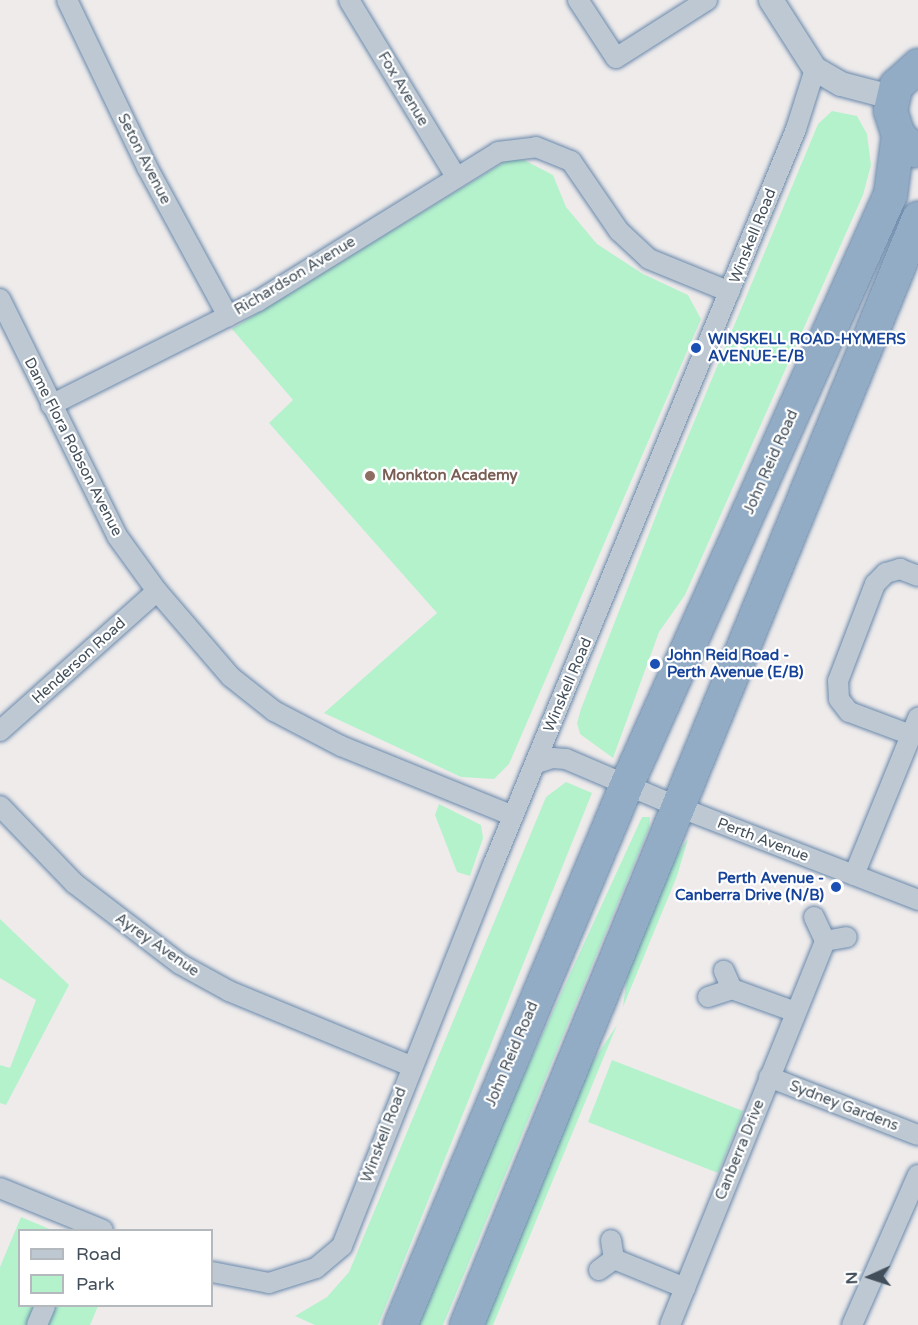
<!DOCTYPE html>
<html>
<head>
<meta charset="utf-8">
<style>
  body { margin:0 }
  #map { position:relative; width:918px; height:1325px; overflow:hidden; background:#efebeb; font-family:"Varela Round",sans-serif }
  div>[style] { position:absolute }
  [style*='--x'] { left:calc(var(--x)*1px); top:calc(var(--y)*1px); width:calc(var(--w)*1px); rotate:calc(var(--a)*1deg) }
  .green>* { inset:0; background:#b4f2cc }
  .roads { filter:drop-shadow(0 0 2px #6989ab) drop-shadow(0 0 2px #6989ab) }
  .minor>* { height:20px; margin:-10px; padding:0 10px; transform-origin:10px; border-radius:10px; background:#bdc8d3 }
  .tertiary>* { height:24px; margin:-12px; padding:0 12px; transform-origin:12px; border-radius:12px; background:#bdc8d3 }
  .trunk>* { height:33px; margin:-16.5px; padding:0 16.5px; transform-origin:16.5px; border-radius:16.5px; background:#93acc6 }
  .dots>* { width:16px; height:16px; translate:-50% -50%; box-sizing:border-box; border:3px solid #fff; border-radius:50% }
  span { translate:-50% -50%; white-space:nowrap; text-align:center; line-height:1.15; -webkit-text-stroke:4.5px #fff; paint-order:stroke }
  .street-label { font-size:15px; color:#424f5a }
  .transit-label { font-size:15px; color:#164399; font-weight:700 }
  .left { translate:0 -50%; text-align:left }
  .right { translate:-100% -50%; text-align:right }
  .education-label { font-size:15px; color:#785e54; font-weight:700 }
  .legend { position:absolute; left:18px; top:1229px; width:195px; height:78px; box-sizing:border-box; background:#fff; border:2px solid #b3b9bd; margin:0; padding:8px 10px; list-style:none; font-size:18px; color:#424f5a }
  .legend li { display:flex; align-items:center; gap:12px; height:30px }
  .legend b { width:30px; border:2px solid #b3b9bd }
  .north { position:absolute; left:840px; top:1247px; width:60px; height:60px; -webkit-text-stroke:4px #fff; paint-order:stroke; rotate:267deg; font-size:16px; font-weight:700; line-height:24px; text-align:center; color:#424f5a }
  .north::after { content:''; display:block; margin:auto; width:21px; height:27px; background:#424f5a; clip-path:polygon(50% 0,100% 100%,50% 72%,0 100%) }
</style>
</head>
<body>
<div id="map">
  <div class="green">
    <div style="clip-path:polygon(832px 111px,857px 116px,867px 134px,871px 165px,863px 195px,685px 595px,659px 632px,613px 758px,580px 734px,577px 723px,581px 709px,669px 482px,818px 124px)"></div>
    <div style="clip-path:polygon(522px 159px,553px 175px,566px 207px,597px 244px,643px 274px,688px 295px,701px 319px,509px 764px,494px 779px,461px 777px,324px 713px,437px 613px,269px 423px,293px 400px,232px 329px,506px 161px)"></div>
    <div style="clip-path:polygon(566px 782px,592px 793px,378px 1325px,315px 1325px,295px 1316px,327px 1297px,349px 1272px,546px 797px)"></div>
    <div style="clip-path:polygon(439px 804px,481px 825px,483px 838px,470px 876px,457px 872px,435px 815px)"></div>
    <div style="clip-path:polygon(642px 817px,650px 817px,649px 828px,443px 1325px,416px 1325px,487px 1155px)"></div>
    <div style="clip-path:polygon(688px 839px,677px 876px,623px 1007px,627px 975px,667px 866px)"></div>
    <div style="clip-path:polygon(0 919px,69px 985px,6px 1105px,0 1103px,0 1065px,10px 1068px,36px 1000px,0 978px)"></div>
    <div style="clip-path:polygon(617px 1025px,493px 1325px,475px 1325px,584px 1075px)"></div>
    <div style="clip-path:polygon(612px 1060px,743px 1111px,718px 1173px,588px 1122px)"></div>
    <div style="clip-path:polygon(21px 1217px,52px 1230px,20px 1230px,20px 1306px,98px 1306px,90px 1325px,0 1325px,0 1267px)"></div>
  </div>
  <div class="roads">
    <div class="minor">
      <div style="--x:67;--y:0;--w:185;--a:64.4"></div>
      <div style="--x:147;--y:167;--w:170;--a:61.5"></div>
      <div style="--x:349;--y:0;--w:207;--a:58.8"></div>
      <div style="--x:578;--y:0;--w:69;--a:56.8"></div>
      <div style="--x:616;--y:58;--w:108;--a:-32.5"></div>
      <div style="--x:0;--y:299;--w:264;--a:63.7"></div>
      <div style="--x:117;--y:536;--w:68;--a:54"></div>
      <div style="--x:157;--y:591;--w:113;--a:49.3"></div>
      <div style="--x:231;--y:677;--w:55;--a:38.3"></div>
      <div style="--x:274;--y:711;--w:76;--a:27.6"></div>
      <div style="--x:341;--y:746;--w:186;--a:22.1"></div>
      <div style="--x:51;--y:405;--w:232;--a:-26.7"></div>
      <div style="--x:258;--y:301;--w:282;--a:-31.8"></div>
      <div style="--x:498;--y:152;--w:38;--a:-7"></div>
      <div style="--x:536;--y:147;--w:38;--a:22"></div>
      <div style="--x:571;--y:161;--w:85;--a:55.6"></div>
      <div style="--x:619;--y:231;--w:41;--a:43"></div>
      <div style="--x:649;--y:259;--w:87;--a:22.2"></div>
      <div style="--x:0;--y:731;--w:210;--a:-41.7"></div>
      <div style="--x:911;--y:735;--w:66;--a:-159.6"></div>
      <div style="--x:849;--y:712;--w:16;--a:-128"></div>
      <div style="--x:839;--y:699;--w:18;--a:-93"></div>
      <div style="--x:838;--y:681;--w:104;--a:-69.1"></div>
      <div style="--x:875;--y:584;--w:16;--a:-45"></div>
      <div style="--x:886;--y:573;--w:15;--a:-16"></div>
      <div style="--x:900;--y:569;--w:19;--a:21"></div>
      <div style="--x:537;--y:763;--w:16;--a:-18"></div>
      <div style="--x:552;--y:758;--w:14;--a:4"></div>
      <div style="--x:566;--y:759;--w:120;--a:23.1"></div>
      <div style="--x:676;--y:806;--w:260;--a:21.2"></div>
      <div style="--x:0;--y:806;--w:107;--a:46.1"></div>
      <div style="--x:74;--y:883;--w:133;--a:37.4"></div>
      <div style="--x:180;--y:964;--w:56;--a:28.9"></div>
      <div style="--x:229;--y:991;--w:197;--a:22.4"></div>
      <div style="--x:854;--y:875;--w:170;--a:-67.8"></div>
      <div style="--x:814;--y:917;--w:26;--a:65"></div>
      <div style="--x:825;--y:941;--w:22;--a:-10"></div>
      <div style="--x:732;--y:989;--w:68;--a:19.8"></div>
      <div style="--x:708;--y:997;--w:25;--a:-18"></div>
      <div style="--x:732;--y:989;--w:20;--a:-114"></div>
      <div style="--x:769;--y:1077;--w:160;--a:21.3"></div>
      <div style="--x:0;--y:1188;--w:111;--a:22.2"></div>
      <div style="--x:614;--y:1259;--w:77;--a:22.2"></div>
      <div style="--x:599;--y:1270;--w:19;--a:-36"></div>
      <div style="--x:614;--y:1259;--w:19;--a:-99"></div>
      <div style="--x:212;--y:1272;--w:58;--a:10.9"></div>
      <div style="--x:269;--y:1283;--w:49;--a:-17.7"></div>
      <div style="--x:316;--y:1268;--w:34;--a:-40"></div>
      <div style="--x:342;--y:1246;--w:410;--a:-68.4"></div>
      <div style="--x:493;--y:865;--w:796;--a:-67.62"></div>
      <div style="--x:796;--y:129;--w:63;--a:-72.4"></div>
      <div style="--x:37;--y:1325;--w:21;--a:-67"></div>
      <div style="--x:670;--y:1325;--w:414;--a:-68"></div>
      <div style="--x:852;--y:1325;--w:164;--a:-66.3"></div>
    </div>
    <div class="tertiary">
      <div style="--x:771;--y:0;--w:82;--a:57.5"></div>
      <div style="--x:815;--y:69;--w:30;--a:30"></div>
      <div style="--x:841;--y:84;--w:52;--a:14.6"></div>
    </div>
    <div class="trunk">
      <div style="--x:914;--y:150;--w:22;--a:-137"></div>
      <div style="--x:898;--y:135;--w:26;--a:-108"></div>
      <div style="--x:890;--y:110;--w:26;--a:-77"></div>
      <div style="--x:896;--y:85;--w:30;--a:-42"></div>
      <div style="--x:400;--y:1325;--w:585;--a:-67.29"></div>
      <div style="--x:626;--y:785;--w:647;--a:-65.93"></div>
      <div style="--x:890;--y:194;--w:60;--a:-82.3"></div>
      <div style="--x:466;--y:1325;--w:1196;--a:-67.79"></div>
    </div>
  </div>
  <div class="dots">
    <div style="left:696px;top:348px;background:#1a4fb4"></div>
    <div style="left:370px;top:476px;background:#8d6e63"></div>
    <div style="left:655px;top:664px;background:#1a4fb4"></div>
    <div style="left:836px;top:887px;background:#1a4fb4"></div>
  </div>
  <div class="street-label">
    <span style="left:403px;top:89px;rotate:59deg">Fox Avenue</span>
    <span style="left:144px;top:159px;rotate:63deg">Seton Avenue</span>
    <span style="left:753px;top:236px;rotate:-68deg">Winskell Road</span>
    <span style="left:295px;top:276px;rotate:-31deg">Richardson Avenue</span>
    <span style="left:73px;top:447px;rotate:63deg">Dame Flora Robson Avenue</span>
    <span style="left:771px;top:462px;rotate:-66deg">John Reid Road</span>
    <span style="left:79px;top:661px;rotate:-42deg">Henderson Road</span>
    <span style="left:568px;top:685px;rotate:-67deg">Winskell Road</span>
    <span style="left:763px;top:840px;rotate:21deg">Perth Avenue</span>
    <span style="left:157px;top:945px;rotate:35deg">Ayrey Avenue</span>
    <span style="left:512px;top:1054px;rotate:-67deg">John Reid Road</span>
    <span style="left:844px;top:1106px;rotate:21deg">Sydney Gardens</span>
    <span style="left:384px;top:1135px;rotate:-69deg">Winskell Road</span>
    <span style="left:740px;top:1150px;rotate:-68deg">Canberra Drive</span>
  </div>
  <div class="transit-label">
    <span class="left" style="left:708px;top:348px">WINSKELL ROAD-HYMERS<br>AVENUE-E/B</span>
    <span class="left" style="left:667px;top:664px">John Reid Road -<br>Perth Avenue (E/B)</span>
    <span class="right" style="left:824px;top:887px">Perth Avenue -<br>Canberra Drive (N/B)</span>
  </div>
  <div class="education-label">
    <span class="left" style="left:382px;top:476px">Monkton Academy</span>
  </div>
  <ul class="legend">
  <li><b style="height:8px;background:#bdc8d3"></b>Road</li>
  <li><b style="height:16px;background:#b4f2cc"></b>Park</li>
  </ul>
  <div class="north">N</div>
</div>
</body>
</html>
